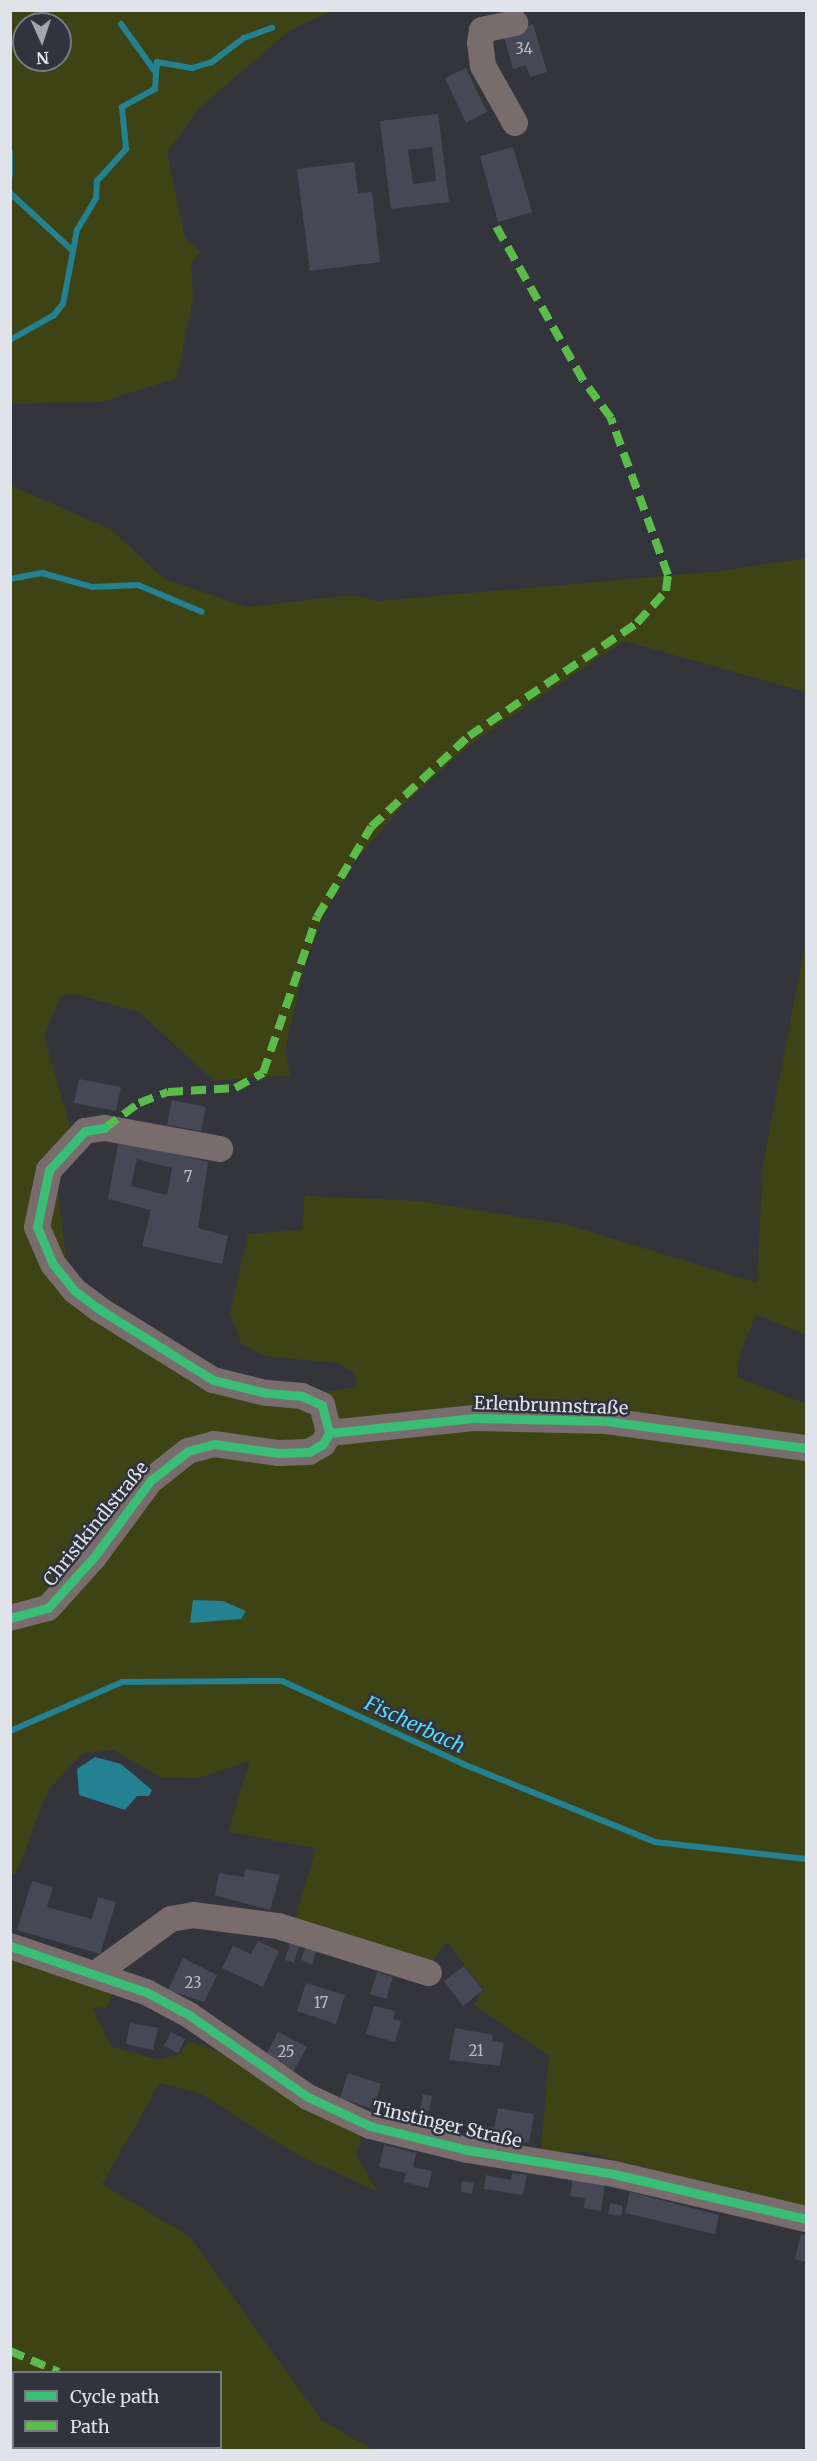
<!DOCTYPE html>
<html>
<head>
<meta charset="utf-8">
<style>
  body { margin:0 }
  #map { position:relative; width:817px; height:2461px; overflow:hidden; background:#34353c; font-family:Merriweather,serif }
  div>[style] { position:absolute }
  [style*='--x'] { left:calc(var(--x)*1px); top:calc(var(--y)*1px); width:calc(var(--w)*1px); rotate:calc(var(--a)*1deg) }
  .green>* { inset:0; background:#3e4315 }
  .water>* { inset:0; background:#238192 }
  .stream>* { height:6px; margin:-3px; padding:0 3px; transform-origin:3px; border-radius:3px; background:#238192 }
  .building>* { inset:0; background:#474856 }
  .minor>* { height:26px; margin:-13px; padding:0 13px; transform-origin:13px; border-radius:13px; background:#796c6c }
  .quiet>* { height:8px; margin-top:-4px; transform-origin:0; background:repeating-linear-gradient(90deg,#5cbc4b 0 15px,transparent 0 23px) }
  .cycleway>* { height:9px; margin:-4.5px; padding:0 4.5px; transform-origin:4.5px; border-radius:4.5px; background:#3abd76 }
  span { translate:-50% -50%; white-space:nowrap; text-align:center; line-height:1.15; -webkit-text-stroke:5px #31333f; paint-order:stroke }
  .number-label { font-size:15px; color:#babcc6 }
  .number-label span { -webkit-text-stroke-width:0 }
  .street-label { font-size:18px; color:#e1e3eb }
  .water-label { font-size:20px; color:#51dbf7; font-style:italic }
  .frame { position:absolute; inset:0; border:12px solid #e1e3eb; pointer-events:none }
  .legend { position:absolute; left:12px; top:2371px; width:210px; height:78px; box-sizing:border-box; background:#31333f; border:2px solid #777984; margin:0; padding:8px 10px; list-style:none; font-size:18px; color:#e1e3eb }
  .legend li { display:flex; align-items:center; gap:12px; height:30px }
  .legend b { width:30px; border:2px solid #777984 }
  .north { position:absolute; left:12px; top:12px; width:60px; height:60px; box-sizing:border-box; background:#31333f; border:2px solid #777984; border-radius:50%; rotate:177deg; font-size:16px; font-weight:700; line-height:24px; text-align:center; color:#e1e3eb }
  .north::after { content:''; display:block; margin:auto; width:21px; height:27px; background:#a4a6ae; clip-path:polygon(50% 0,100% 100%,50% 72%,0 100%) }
</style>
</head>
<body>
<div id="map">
  <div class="green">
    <div style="clip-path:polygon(evenodd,10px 11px,332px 11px,290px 30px,198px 109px,167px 153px,185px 238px,200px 251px,191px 265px,193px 298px,177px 378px,101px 402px,11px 404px,10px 11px,24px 24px,60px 24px,60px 60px,24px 60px,24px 24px)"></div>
    <div style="clip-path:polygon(10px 485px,112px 530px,164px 579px,247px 607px,353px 595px,378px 601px,721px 571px,806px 558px,806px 692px,624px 641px,469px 745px,402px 806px,353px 863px,322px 918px,303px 970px,285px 1051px,290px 1075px,214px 1081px,139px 1012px,75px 994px,60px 996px,44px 1037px,71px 1129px,56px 1176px,66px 1257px,81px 1282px,209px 1369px,319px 1393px,357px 1387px,354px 1373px,338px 1363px,264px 1356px,241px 1343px,230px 1313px,248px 1234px,302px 1230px,305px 1196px,421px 1201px,568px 1225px,757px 1283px,763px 1165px,806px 939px,806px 1335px,756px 1314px,740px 1354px,737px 1377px,806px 1404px,806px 2211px,586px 2152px,541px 2152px,549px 2056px,474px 2005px,483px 1989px,447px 1942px,432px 1961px,295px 1919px,316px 1848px,228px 1832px,250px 1761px,198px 1778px,160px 1777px,114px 1750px,83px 1753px,48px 1790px,16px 1874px,11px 1873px)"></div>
    <div style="clip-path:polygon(evenodd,10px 1954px,115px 1987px,107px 2007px,92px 2008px,112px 2047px,159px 2060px,180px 2054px,189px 2041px,237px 2058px,364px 2129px,356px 2155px,378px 2192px,296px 2154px,201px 2094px,160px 2083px,102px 2184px,190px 2237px,321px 2420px,373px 2450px,11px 2450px,10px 1954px,14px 2372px,220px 2372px,220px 2448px,14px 2448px,14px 2372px)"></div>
  </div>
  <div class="water">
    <div style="clip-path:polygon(193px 1600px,223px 1601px,246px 1611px,241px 1619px,190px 1623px)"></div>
    <div style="clip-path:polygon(95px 1757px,121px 1764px,152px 1790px,149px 1796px,137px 1796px,125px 1810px,79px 1795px,77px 1769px)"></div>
  </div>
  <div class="stream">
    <div style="--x:121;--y:24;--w:57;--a:54.3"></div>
    <div style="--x:10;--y:152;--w:23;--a:90"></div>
    <div style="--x:10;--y:193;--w:84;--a:42.6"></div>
    <div style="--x:10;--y:340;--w:51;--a:-29.6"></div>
    <div style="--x:54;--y:315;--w:14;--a:-51"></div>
    <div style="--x:63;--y:304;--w:75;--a:-79.3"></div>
    <div style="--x:77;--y:230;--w:37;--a:-59"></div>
    <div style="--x:96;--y:198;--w:17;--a:-87"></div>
    <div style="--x:97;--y:181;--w:43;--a:-47.8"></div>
    <div style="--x:126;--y:149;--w:42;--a:-95.4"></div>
    <div style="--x:122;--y:107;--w:38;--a:-29"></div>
    <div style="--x:155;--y:89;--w:27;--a:-86"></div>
    <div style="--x:157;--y:62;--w:36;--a:10"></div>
    <div style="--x:192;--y:68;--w:21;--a:-17"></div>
    <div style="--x:212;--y:62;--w:40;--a:-37"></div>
    <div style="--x:244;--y:38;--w:30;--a:-20"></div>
    <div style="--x:10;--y:579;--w:33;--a:-11"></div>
    <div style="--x:42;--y:573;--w:52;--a:15.6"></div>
    <div style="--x:92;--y:587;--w:46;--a:-2.5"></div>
    <div style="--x:138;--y:585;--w:69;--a:22.9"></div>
    <div style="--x:10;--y:1731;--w:122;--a:-23.6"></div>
    <div style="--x:122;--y:1682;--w:160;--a:-0.4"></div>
    <div style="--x:282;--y:1681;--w:199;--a:24.6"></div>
    <div style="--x:463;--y:1764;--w:207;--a:22.1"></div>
    <div style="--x:655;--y:1842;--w:152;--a:6.4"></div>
  </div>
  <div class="building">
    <div style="clip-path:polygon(533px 24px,547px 72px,530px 77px,526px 65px,513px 69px,503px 33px)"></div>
    <div style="clip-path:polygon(466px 68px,487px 112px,466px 123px,445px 78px)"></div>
    <div style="clip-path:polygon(evenodd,438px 114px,449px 202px,391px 209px,380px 121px,438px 114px,432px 147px,436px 181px,413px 184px,408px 150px,432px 147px)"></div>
    <div style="clip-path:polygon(513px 147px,532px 212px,498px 222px,480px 156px)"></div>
    <div style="clip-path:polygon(354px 162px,358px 193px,372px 192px,380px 262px,310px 271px,297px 169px)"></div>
    <div style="clip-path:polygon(79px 1079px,121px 1087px,116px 1111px,74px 1103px)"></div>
    <div style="clip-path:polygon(172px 1100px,206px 1107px,201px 1131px,167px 1125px)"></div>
    <div style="clip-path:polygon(evenodd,119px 1139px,208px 1162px,198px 1228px,228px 1236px,222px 1264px,142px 1246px,151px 1210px,108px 1199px,119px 1139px,137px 1159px,172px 1168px,167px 1195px,131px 1186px,137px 1159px)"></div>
    <div style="clip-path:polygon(245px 1869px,280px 1875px,270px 1910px,215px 1895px,219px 1873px,244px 1877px)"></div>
    <div style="clip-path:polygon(32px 1881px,53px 1887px,47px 1907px,92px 1919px,98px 1897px,116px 1902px,100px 1954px,17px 1930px)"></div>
    <div style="clip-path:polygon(258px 1941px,279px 1951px,263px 1987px,222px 1968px,233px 1946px,251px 1954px)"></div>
    <div style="clip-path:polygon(290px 1943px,299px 1946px,294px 1963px,285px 1960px)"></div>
    <div style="clip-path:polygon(305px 1948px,316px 1951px,312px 1964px,301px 1960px)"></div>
    <div style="clip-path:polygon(183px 1958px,217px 1975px,204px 2002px,168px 1990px)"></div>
    <div style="clip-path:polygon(464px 1966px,483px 1990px,463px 2006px,444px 1981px)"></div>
    <div style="clip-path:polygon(377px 1972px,393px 1977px,386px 1999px,370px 1994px)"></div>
    <div style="clip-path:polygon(306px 1983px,345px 1995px,336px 2024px,297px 2011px)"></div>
    <div style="clip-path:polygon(374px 2006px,395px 2011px,393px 2019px,401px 2021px,395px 2042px,366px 2034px)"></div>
    <div style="clip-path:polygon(130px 2023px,158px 2028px,153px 2050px,126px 2044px)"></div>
    <div style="clip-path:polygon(455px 2028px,493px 2035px,492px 2041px,504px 2043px,500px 2066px,449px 2060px)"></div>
    <div style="clip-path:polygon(171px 2032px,185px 2039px,178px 2053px,164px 2046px)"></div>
    <div style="clip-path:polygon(278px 2032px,307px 2047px,293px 2072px,265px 2057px)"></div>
    <div style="clip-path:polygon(348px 2073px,381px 2084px,373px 2109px,340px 2098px)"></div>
    <div style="clip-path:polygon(423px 2094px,432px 2096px,429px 2111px,420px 2109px)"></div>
    <div style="clip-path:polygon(498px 2108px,534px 2114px,529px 2143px,471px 2137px,473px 2124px,494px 2128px)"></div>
    <div style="clip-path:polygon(384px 2145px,416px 2153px,413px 2167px,432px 2171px,428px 2188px,404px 2182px,406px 2173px,379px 2167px)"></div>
    <div style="clip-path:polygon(512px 2173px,527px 2175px,523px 2195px,484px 2189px,486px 2175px,511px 2180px)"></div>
    <div style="clip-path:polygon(573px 2176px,605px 2181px,601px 2211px,584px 2208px,585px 2198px,570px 2196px)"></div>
    <div style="clip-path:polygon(462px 2181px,474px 2183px,472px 2194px,461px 2192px)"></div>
    <div style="clip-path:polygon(630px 2192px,719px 2215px,715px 2234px,625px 2213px)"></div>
    <div style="clip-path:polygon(610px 2203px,623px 2206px,621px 2216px,608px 2214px)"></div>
    <div style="clip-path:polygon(801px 2234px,806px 2235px,806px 2262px,795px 2259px)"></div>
  </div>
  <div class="minor">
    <div style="--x:515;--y:123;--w:65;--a:-119.3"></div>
    <div style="--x:483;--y:66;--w:23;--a:-97"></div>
    <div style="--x:480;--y:43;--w:13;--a:-81"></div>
    <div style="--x:482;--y:30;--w:34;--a:-12"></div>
    <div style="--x:329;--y:1433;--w:146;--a:-5.9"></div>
    <div style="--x:474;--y:1418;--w:132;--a:1.3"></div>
    <div style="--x:606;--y:1421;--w:202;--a:7.7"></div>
    <div style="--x:10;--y:1618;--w:39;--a:-15"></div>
    <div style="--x:48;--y:1608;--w:69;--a:-48"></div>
    <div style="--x:94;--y:1557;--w:94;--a:-53.6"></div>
    <div style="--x:150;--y:1481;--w:48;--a:-38.3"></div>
    <div style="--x:188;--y:1451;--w:27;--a:-15"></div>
    <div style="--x:214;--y:1444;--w:66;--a:7.9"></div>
    <div style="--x:279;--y:1453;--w:30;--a:-2"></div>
    <div style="--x:309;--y:1452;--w:16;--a:-30"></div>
    <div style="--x:323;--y:1444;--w:13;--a:-61"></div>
    <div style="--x:329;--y:1433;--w:29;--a:-104"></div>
    <div style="--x:322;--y:1405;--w:22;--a:-156"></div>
    <div style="--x:302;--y:1396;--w:36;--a:-175"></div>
    <div style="--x:266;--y:1393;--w:55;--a:-166.2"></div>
    <div style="--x:213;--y:1380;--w:134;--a:-148.1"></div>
    <div style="--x:99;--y:1309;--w:31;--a:-143"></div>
    <div style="--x:74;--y:1290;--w:33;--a:-129"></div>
    <div style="--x:53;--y:1264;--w:40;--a:-113.4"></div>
    <div style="--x:37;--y:1227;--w:58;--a:-78.1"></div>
    <div style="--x:49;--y:1170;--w:53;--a:-47.3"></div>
    <div style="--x:85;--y:1131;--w:20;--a:-9"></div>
    <div style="--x:105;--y:1128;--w:117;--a:10.3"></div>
    <div style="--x:10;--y:1946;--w:144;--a:18.7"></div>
    <div style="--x:146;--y:1992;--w:49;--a:28.1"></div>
    <div style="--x:189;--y:2015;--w:145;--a:34.6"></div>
    <div style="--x:308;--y:2097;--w:68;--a:25.1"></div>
    <div style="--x:370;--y:2126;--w:101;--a:13.8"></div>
    <div style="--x:468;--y:2150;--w:148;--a:9.3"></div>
    <div style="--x:614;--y:2174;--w:197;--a:13.2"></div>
    <div style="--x:98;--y:1972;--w:90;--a:-36"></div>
    <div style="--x:171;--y:1919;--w:22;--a:-10"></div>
    <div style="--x:193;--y:1915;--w:86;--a:7.4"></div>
    <div style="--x:278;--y:1926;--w:158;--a:17.3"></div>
  </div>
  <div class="quiet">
    <div style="--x:105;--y:1128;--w:42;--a:-36.3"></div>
    <div style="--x:139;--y:1103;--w:31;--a:-21"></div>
    <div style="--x:168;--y:1092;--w:67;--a:-3.4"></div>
    <div style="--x:235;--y:1088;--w:32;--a:-28"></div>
    <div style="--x:263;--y:1073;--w:165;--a:-70.9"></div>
    <div style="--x:317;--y:917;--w:105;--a:-59"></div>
    <div style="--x:371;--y:827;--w:134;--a:-42.9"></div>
    <div style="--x:469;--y:736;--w:202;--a:-33.9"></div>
    <div style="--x:637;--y:623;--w:43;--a:-47.8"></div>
    <div style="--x:666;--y:591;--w:16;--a:-83"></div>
    <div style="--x:668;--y:575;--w:167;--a:-110"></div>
    <div style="--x:611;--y:418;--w:47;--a:-126.4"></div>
    <div style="--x:583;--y:380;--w:177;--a:-119.5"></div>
    <div style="--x:10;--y:2351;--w:53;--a:23.2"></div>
    <div style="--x:141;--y:2448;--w:4;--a:34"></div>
  </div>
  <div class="cycleway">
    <div style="--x:329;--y:1433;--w:146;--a:-5.9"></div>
    <div style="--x:474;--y:1418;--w:132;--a:1.3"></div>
    <div style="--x:606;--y:1421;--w:202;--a:7.7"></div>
    <div style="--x:10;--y:1618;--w:39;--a:-15"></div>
    <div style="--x:48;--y:1608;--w:69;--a:-48"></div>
    <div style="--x:94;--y:1557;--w:94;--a:-53.6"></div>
    <div style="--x:150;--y:1481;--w:48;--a:-38.3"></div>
    <div style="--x:188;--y:1451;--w:27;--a:-15"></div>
    <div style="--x:214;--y:1444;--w:66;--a:7.9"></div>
    <div style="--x:279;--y:1453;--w:30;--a:-2"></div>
    <div style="--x:309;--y:1452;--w:16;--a:-30"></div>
    <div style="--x:323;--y:1444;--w:13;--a:-61"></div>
    <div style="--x:329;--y:1433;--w:29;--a:-104"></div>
    <div style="--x:322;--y:1405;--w:22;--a:-156"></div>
    <div style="--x:302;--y:1396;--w:36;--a:-175"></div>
    <div style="--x:266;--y:1393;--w:55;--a:-166.2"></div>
    <div style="--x:213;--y:1380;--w:134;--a:-148.1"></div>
    <div style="--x:99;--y:1309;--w:31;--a:-143"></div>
    <div style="--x:74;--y:1290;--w:33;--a:-129"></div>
    <div style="--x:53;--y:1264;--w:40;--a:-113.4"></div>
    <div style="--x:37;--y:1227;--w:58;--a:-78.1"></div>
    <div style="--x:49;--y:1170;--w:53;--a:-47.3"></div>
    <div style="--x:85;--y:1131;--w:20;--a:-9"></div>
    <div style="--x:10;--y:1946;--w:144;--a:18.7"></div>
    <div style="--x:146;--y:1992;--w:49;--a:28.1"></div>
    <div style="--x:189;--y:2015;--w:145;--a:34.6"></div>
    <div style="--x:308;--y:2097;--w:68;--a:25.1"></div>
    <div style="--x:370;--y:2126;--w:101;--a:13.8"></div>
    <div style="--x:468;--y:2150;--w:148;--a:9.3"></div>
    <div style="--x:614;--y:2174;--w:197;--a:13.2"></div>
  </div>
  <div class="number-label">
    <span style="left:524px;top:49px">34</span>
    <span style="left:188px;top:1177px">7</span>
    <span style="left:193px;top:1983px">23</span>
    <span style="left:321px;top:2003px">17</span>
    <span style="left:476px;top:2051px">21</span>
    <span style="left:286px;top:2052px">25</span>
  </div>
  <div class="street-label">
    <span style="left:551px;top:1406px;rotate:2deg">Erlenbrunnstraße</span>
    <span style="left:96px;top:1524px;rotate:-51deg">Christkindlstraße</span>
    <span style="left:447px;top:2125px;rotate:13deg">Tinstinger Straße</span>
  </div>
  <div class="water-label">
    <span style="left:415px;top:1724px;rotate:25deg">Fischerbach</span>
  </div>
  <div class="frame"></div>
  <ul class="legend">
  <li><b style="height:8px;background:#3abd76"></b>Cycle path</li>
  <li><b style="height:8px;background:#5cbc4b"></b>Path</li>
  </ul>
  <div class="north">N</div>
</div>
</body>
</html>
